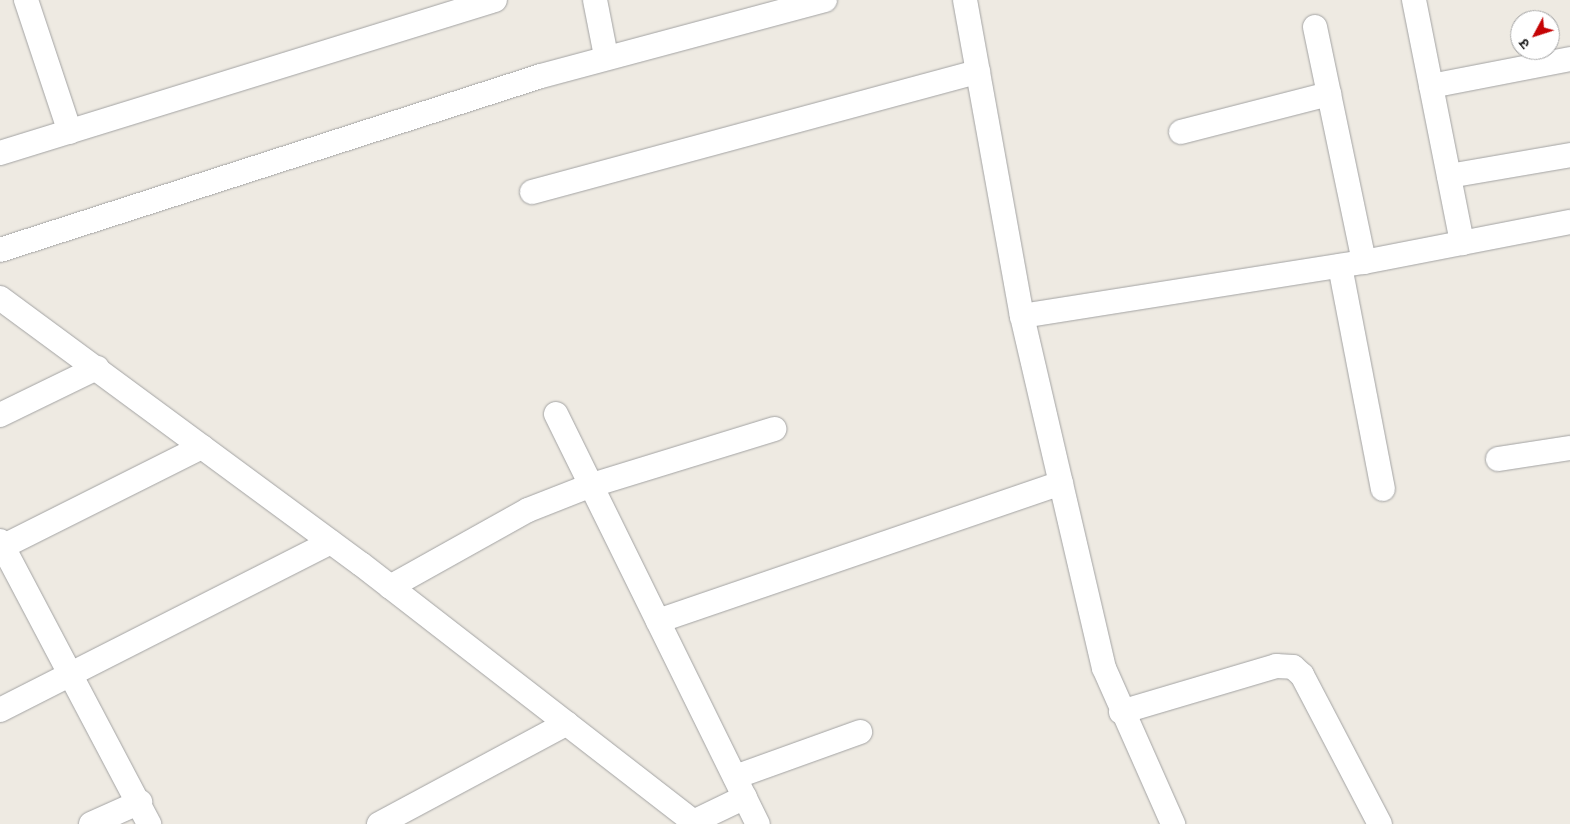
<!DOCTYPE html>
<html>
<head>
<meta charset="utf-8">
<style>
  body { margin:0 }
  #map { position:relative; width:1570px; height:824px; overflow:hidden; background:#eeeae2; font-family:"Space Grotesk","Noto Sans Devanagari",sans-serif }
  div>[style] { position:absolute }
  [style*='--x'] { left:calc(var(--x)*1px); top:calc(var(--y)*1px); width:calc(var(--w)*1px); rotate:calc(var(--a)*1deg) }
  .roads { filter:drop-shadow(0 0 1px #a3a3a3) drop-shadow(0 0 1px #a3a3a3) }
  .street>* { height:24px; margin:-12px; padding:0 12px; transform-origin:12px; border-radius:12px; background:#fff }
  span { translate:-50% -50%; white-space:nowrap; text-align:center; line-height:1.15; -webkit-text-stroke:5px #fff; paint-order:stroke }
  .north { position:absolute; left:1510px; top:10px; width:50px; height:50px; box-sizing:border-box; background:#fff; border:1px solid #a4a4a4; border-radius:50%; rotate:230deg; font-size:14px; font-weight:700; line-height:20px; text-align:center; color:#1c1c1c }
  .north::after { content:''; display:block; margin:auto; width:18px; height:22px; background:#c50405; clip-path:polygon(50% 0,100% 100%,50% 72%,0 100%) }
</style>
</head>
<body>
<div id="map">
  <div class="roads">
    <div class="street">
      <div style="--x:26;--y:0;--w:139;--a:71.6"></div>
      <div style="--x:595;--y:0;--w:57;--a:78.9"></div>
      <div style="--x:965;--y:0;--w:321;--a:79.8"></div>
      <div style="--x:1022;--y:316;--w:361;--a:76.9"></div>
      <div style="--x:1104;--y:668;--w:171;--a:66.1"></div>
      <div style="--x:1414;--y:0;--w:248;--a:78.8"></div>
      <div style="--x:1315;--y:27;--w:240;--a:78.2"></div>
      <div style="--x:1431;--y:86;--w:142;--a:-11"></div>
      <div style="--x:1181;--y:132;--w:153;--a:-14.4"></div>
      <div style="--x:0;--y:153;--w:518;--a:-17.18"></div>
      <div style="--x:1449;--y:176;--w:123;--a:-9.8"></div>
      <div style="--x:532;--y:192;--w:462;--a:-15.1"></div>
      <div style="--x:0;--y:250;--w:568;--a:-17.83"></div>
      <div style="--x:541;--y:76;--w:294;--a:-15"></div>
      <div style="--x:1340;--y:266;--w:227;--a:79.1"></div>
      <div style="--x:0;--y:298;--w:448;--a:36.4"></div>
      <div style="--x:361;--y:564;--w:421;--a:37.8"></div>
      <div style="--x:1022;--y:316;--w:346;--a:-9"></div>
      <div style="--x:1364;--y:262;--w:210;--a:-11"></div>
      <div style="--x:556;--y:414;--w:457;--a:63.8"></div>
      <div style="--x:0;--y:415;--w:108;--a:-25.9"></div>
      <div style="--x:1498;--y:459;--w:73;--a:-8.7"></div>
      <div style="--x:0;--y:541;--w:320;--a:62.2"></div>
      <div style="--x:0;--y:548;--w:226;--a:-26.6"></div>
      <div style="--x:390;--y:587;--w:158;--a:-29.2"></div>
      <div style="--x:528;--y:510;--w:66;--a:-21.5"></div>
      <div style="--x:589;--y:486;--w:194;--a:-17.1"></div>
      <div style="--x:658;--y:621;--w:426;--a:-18.9"></div>
      <div style="--x:0;--y:710;--w:371;--a:-26.9"></div>
      <div style="--x:1121;--y:712;--w:162;--a:-16.5"></div>
      <div style="--x:1276;--y:666;--w:17;--a:3"></div>
      <div style="--x:1293;--y:667;--w:12;--a:42"></div>
      <div style="--x:1302;--y:675;--w:168;--a:62.4"></div>
      <div style="--x:735;--y:777;--w:133;--a:-19.8"></div>
      <div style="--x:91;--y:824;--w:54;--a:-24.2"></div>
      <div style="--x:379;--y:824;--w:213;--a:-28.2"></div>
      <div style="--x:689;--y:824;--w:62;--a:-25.7"></div>
    </div>
  </div>
  <div class="north">उ</div>
</div>
</body>
</html>
